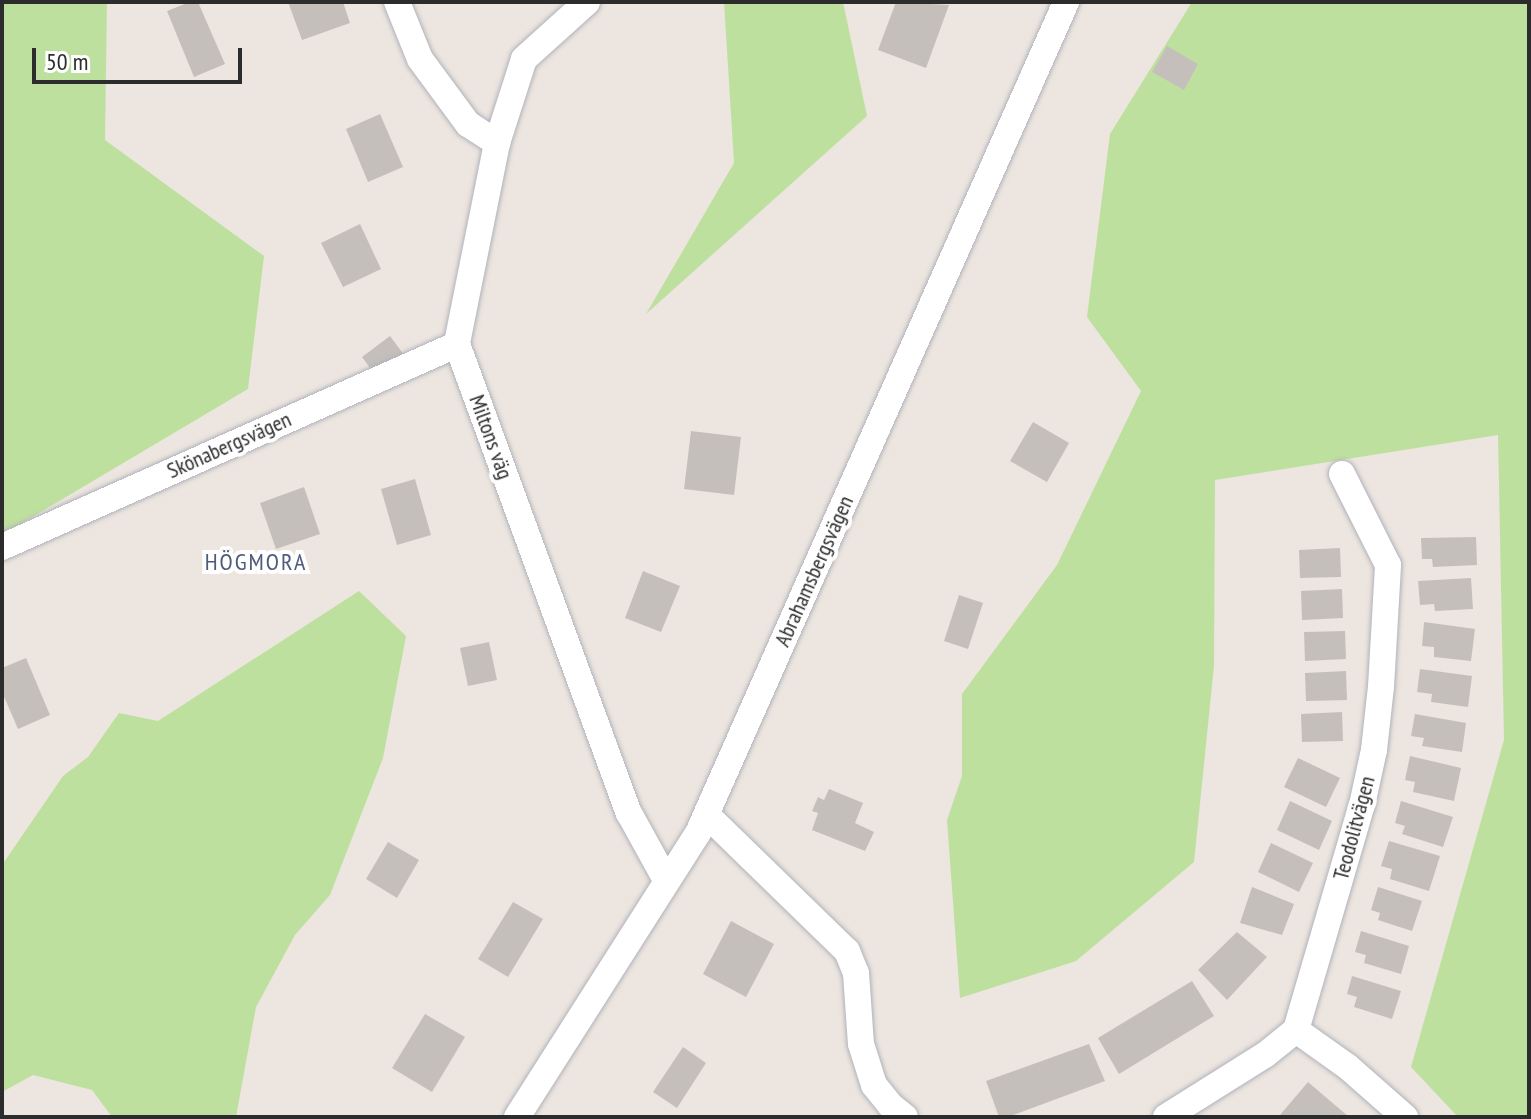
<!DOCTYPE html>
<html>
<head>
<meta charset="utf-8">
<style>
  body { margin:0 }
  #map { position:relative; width:1531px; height:1119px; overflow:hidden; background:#ede5df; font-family:"PT Sans Narrow",sans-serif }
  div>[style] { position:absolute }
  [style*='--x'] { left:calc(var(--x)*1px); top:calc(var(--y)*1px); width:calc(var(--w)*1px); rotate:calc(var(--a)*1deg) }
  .green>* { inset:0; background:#bee09f }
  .building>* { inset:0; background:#c5bfbb }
  .roads { filter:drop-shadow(0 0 2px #afb3bb) drop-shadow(0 0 2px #afb3bb) }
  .minor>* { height:26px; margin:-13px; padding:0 13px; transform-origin:13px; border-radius:13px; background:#fff }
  span { translate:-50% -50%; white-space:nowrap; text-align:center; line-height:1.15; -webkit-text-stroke:8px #fff; paint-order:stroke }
  .street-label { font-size:22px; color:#2c2c2c }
  .neighbourhood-label { font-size:24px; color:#4f5c7a; letter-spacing:2px }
  .frame { position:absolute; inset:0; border:4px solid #2c2c2c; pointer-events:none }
  .scale { position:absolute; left:32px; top:48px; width:210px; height:36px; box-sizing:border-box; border:4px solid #2c2c2c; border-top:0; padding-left:10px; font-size:24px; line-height:28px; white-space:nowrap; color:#2c2c2c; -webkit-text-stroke:6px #fff; paint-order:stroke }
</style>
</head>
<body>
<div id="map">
  <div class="green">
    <div style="clip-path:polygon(2px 2px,107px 2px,105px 140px,264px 256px,248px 389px,2px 535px)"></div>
    <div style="clip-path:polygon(724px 2px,843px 2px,867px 116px,646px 314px,734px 163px)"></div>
    <div style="clip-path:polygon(1192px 2px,1529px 2px,1529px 1117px,1458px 1117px,1411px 1067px,1504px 740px,1498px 435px,1215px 480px,1214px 666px,1194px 862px,1076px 961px,960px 998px,947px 820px,962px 776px,962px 694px,1057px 565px,1141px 391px,1087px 317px,1110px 134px)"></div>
    <div style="clip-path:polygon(359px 591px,406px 636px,383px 758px,330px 895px,295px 935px,256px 1007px,236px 1117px,112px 1117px,92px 1090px,33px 1075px,2px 1092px,2px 865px,63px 776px,88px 757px,119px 713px,158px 721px)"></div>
  </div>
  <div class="building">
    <div style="clip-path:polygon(190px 2px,198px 2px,225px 64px,194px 77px,167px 11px)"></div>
    <div style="clip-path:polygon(288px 2px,343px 2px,350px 23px,302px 40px)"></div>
    <div style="clip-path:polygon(896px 2px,949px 5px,926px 68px,878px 50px)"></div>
    <div style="clip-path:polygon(1167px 46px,1198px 64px,1184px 90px,1152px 72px)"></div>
    <div style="clip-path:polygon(380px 114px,403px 167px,368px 182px,346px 129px)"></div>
    <div style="clip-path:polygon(360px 224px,381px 269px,343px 287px,321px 243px)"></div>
    <div style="clip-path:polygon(390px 336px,404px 355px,376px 376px,362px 357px)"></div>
    <div style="clip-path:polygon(1033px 422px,1069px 443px,1047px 482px,1010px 461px)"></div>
    <div style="clip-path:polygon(691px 431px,741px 437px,734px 495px,684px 489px)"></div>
    <div style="clip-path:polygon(415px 479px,431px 535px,397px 545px,381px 489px)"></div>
    <div style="clip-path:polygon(304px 487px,320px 534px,276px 549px,260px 503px)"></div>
    <div style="clip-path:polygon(1476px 537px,1477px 565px,1433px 567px,1432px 559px,1422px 559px,1421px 538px)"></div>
    <div style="clip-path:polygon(1340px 548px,1341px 577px,1300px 578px,1299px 550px)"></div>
    <div style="clip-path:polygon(643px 571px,680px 586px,661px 632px,625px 618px)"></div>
    <div style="clip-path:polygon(1471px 578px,1473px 609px,1435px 611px,1434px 604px,1420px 605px,1418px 581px)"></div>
    <div style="clip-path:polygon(1342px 589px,1343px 618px,1302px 620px,1301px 591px)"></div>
    <div style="clip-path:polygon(959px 595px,983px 603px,968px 649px,944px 641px)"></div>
    <div style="clip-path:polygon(1424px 622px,1475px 629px,1471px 661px,1434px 657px,1434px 647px,1422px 646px)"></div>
    <div style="clip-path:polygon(1345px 631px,1346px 659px,1305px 661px,1304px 632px)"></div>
    <div style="clip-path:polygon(489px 642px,497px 680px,468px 686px,460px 648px)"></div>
    <div style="clip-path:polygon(26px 658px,50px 715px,18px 729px,2px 692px,2px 668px)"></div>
    <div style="clip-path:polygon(1420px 669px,1472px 676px,1468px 707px,1431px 702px,1432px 694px,1417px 692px)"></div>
    <div style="clip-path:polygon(1346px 671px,1347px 700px,1306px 701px,1305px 673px)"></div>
    <div style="clip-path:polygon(1342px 712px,1343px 741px,1302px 742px,1301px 714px)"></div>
    <div style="clip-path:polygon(1415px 714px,1466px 723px,1462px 752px,1422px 746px,1424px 738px,1411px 736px)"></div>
    <div style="clip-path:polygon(1410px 756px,1461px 768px,1454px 801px,1413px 792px,1415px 782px,1405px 780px)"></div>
    <div style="clip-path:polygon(1298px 758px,1340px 778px,1326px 807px,1284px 787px)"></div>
    <div style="clip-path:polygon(829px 789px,863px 803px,855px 823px,874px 832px,865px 851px,812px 830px,818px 813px,812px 811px,818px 797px,824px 800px)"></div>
    <div style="clip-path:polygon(1290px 801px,1332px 821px,1319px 850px,1277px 830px)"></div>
    <div style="clip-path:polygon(1401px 801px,1453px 817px,1443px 847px,1402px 834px,1405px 826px,1395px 823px)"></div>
    <div style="clip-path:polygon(1389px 841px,1440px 856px,1429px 891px,1390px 879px,1392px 869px,1381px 866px)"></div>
    <div style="clip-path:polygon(388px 842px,419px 860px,397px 898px,366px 879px)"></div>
    <div style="clip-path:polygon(1271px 843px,1313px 863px,1299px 892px,1258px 872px)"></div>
    <div style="clip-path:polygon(1252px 887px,1294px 904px,1282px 935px,1240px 923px)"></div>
    <div style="clip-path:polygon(1378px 887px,1422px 901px,1412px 931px,1378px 920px,1380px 913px,1371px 910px)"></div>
    <div style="clip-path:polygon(513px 902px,543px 919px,508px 977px,478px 959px)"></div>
    <div style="clip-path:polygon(731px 921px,774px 944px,746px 997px,703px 974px)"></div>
    <div style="clip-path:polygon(1361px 931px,1409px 946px,1401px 974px,1364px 963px,1366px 955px,1355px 952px)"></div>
    <div style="clip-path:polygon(1237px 932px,1267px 957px,1227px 1000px,1198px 970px)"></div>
    <div style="clip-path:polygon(1352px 976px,1401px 991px,1392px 1019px,1354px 1007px,1357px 997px,1347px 994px)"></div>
    <div style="clip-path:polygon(1192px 981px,1214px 1016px,1119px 1074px,1098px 1038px)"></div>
    <div style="clip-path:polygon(425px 1014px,465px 1037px,432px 1092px,392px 1068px)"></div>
    <div style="clip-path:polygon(1089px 1044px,1105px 1081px,1008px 1117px,999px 1117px,986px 1081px)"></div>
    <div style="clip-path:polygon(683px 1047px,706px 1063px,677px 1108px,653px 1092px)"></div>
    <div style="clip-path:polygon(1308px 1082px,1349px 1117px,1280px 1115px)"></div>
  </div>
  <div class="roads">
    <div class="minor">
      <div style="--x:397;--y:2;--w:61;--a:68"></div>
      <div style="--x:420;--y:59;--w:81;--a:53.6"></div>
      <div style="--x:468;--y:124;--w:35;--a:33"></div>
      <div style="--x:587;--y:2;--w:85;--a:137.9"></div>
      <div style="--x:524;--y:59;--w:88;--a:107.8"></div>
      <div style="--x:497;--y:143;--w:205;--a:101.3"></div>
      <div style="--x:457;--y:344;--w:500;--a:69.9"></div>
      <div style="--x:629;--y:813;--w:77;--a:61.1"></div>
      <div style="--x:2;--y:547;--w:498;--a:-24"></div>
      <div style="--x:707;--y:815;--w:195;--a:44.2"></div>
      <div style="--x:847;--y:951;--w:24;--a:68"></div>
      <div style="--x:856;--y:973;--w:71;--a:86"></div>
      <div style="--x:861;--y:1044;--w:43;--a:72.4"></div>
      <div style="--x:874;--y:1085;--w:26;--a:51"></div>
      <div style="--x:890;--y:1105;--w:19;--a:39"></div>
      <div style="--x:1296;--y:1030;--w:64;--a:35.4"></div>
      <div style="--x:1348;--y:1067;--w:76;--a:41.3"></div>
      <div style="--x:517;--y:1117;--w:337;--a:-57.5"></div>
      <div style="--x:698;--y:833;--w:909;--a:-66.11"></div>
      <div style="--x:1166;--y:1117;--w:117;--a:-32.1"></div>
      <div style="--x:1265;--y:1055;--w:40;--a:-39"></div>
      <div style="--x:1296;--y:1030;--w:234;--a:-73.7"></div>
      <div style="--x:1362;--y:805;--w:56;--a:-77.7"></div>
      <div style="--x:1374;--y:750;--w:63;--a:-83.7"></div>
      <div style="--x:1381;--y:687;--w:122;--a:-86.7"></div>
      <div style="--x:1388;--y:565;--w:102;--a:-116.8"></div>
    </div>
  </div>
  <div class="street-label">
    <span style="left:491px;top:437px;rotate:70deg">Miltons väg</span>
    <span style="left:229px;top:445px;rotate:-24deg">Skönabergsvägen</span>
    <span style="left:814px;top:571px;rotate:-66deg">Abrahamsbergsvägen</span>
    <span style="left:1354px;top:828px;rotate:-75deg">Teodolitvägen</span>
  </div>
  <div class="neighbourhood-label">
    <span style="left:256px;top:562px">HÖGMORA</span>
  </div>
  <div class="frame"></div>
  <div class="scale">50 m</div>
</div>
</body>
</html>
